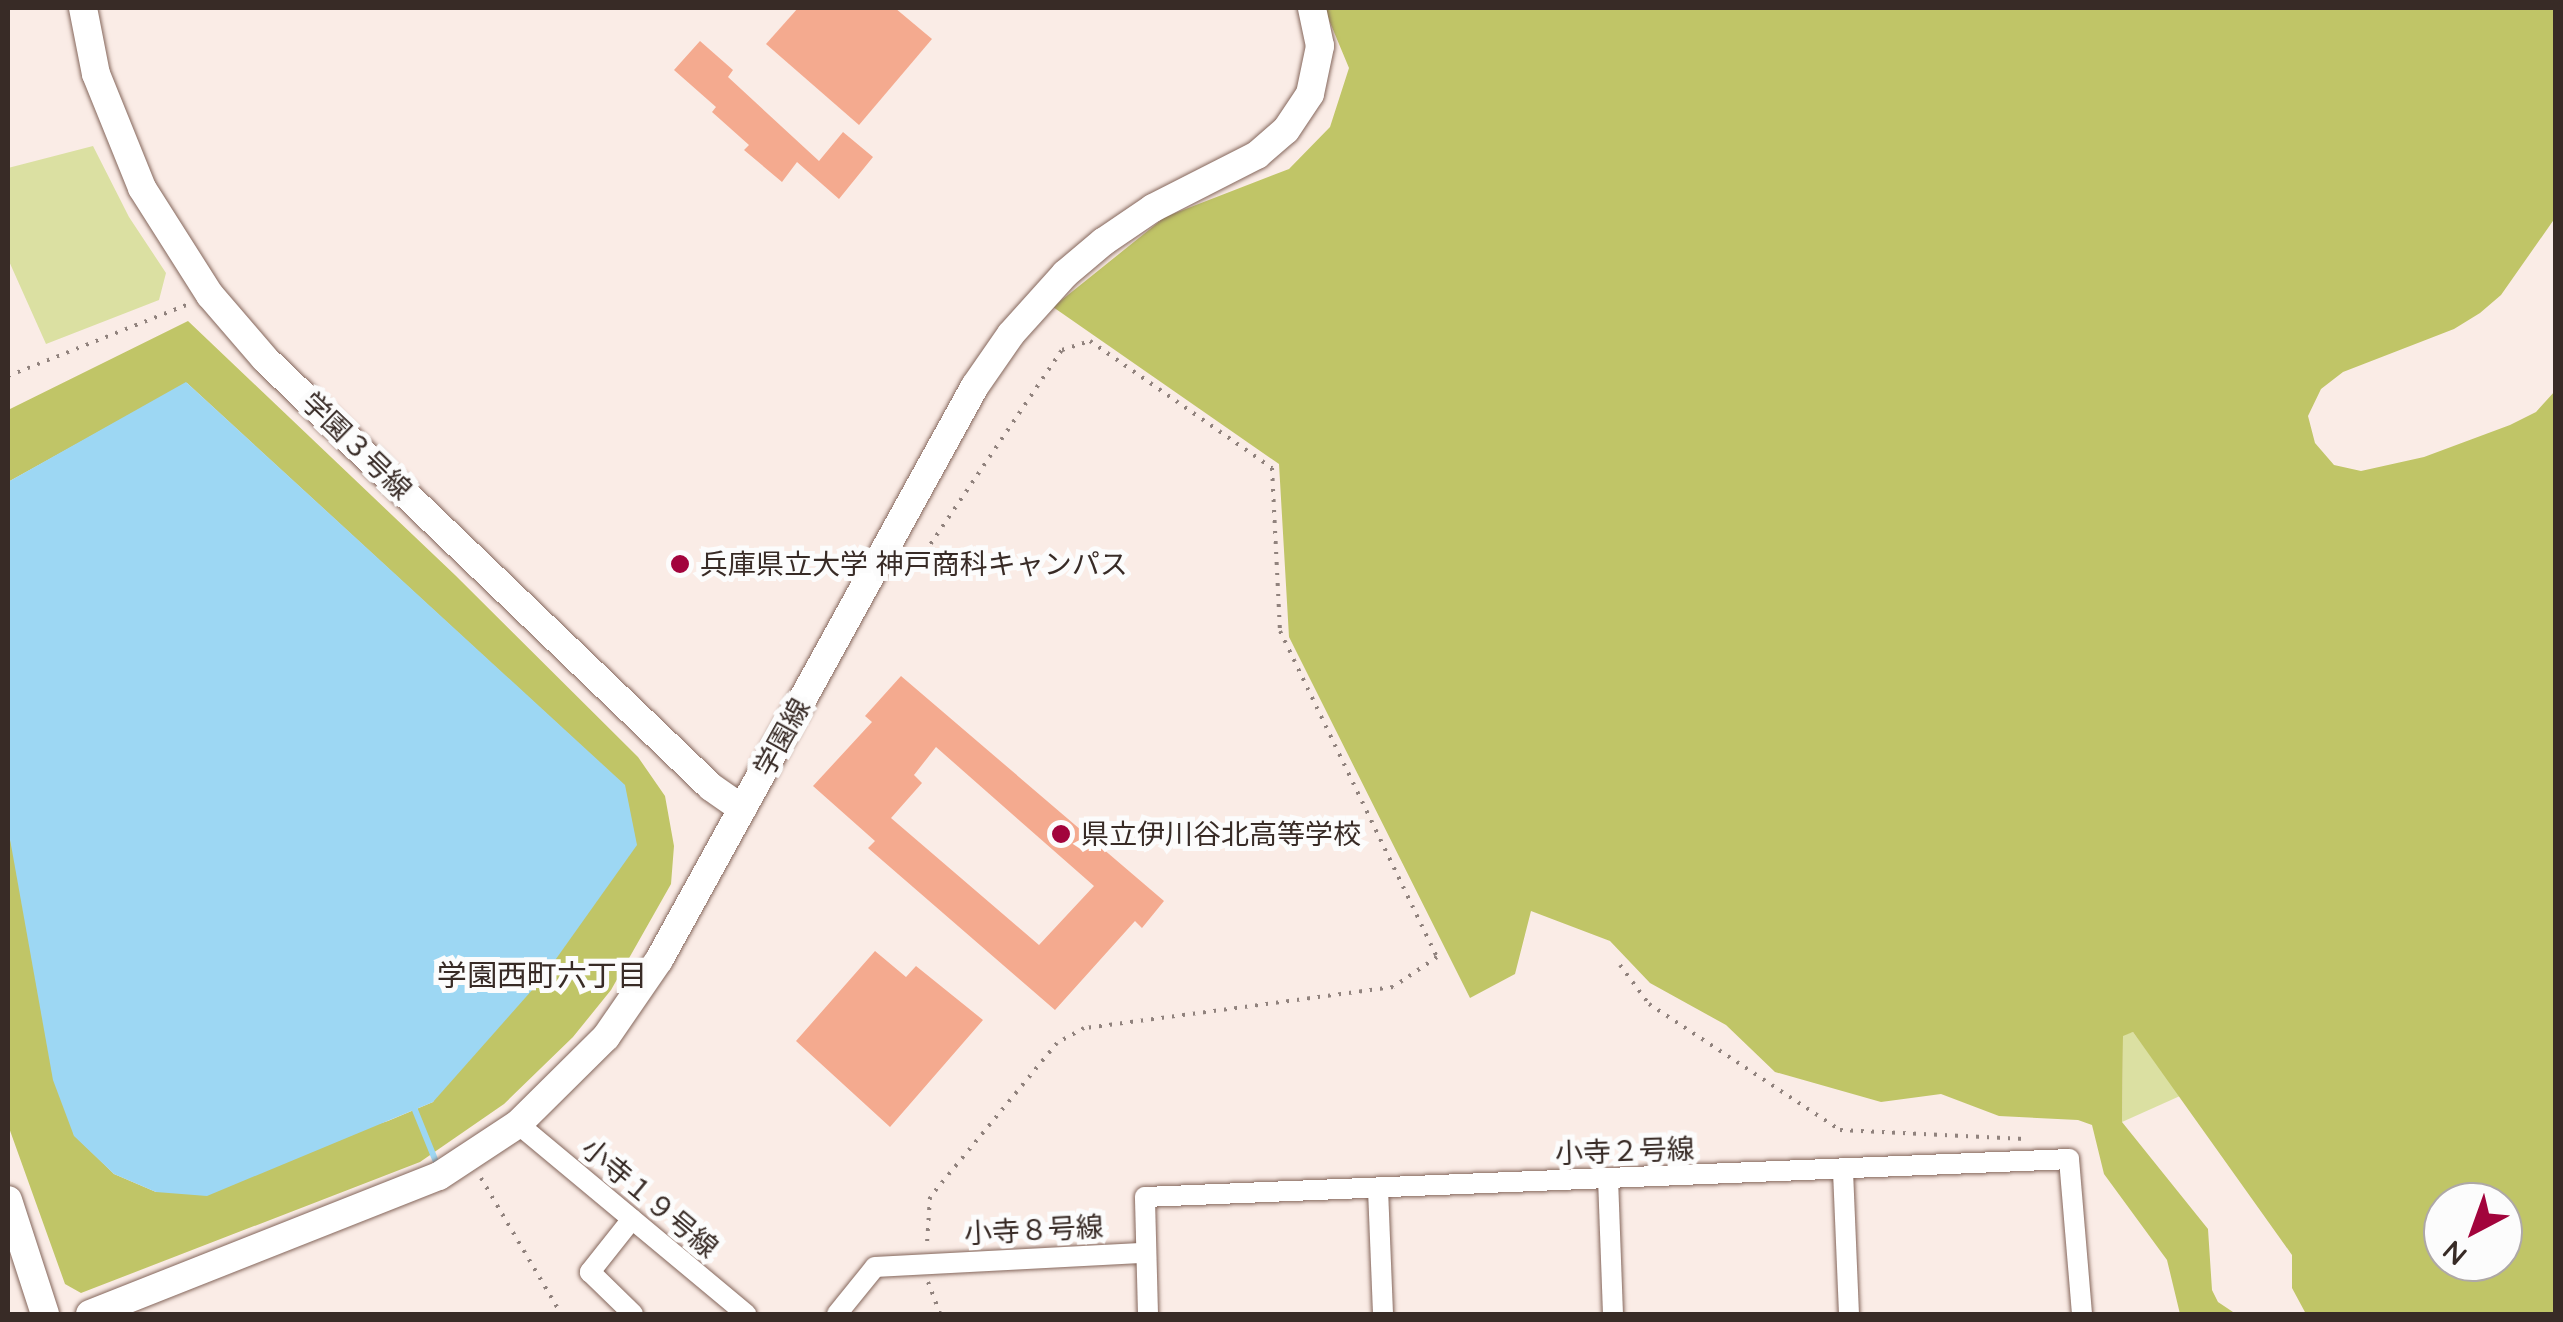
<!DOCTYPE html>
<html>
<head>
<meta charset="utf-8">
<style>
  body { margin:0 }
  #map { position:relative; width:2563px; height:1322px; overflow:hidden; background:#faece6; font-family:Quicksand,"Noto Sans JP",sans-serif }
  div>[style] { position:absolute }
  [style*='--x'] { left:calc(var(--x)*1px); top:calc(var(--y)*1px); width:calc(var(--w)*1px); rotate:calc(var(--a)*1deg) }
  .green>* { inset:0; background:#dbe0a2 }
  .forest>* { inset:0; background:#c0c567 }
  .water>* { inset:0; background:#9dd7f3 }
  .stream>* { height:6px; margin:-3px; padding:0 3px; transform-origin:3px; border-radius:3px; background:#9dd7f3 }
  .building>* { inset:0; background:#f4aa8f }
  .path>* { height:4px; margin-top:-2px; transform-origin:0; background:repeating-linear-gradient(90deg,#90827d 0 2.5px,transparent 0 10.5px) }
  .roads { filter:drop-shadow(0 0 2px #84665b) drop-shadow(0 0 2px #84665b) }
  .street>* { height:20px; margin:-10px; padding:0 10px; transform-origin:10px; border-radius:10px; background:#fff }
  .secondary>* { height:28px; margin:-14px; padding:0 14px; transform-origin:14px; border-radius:14px; background:#fff }
  .dots>* { width:28px; height:28px; translate:-50% -50%; box-sizing:border-box; border:5px solid #fcfcfc; border-radius:50% }
  span { translate:-50% -50%; white-space:nowrap; text-align:center; line-height:1.15; -webkit-text-stroke:10px #fcfcfc; paint-order:stroke }
  .street-label { font-size:28px; color:#382b26 }
  .poi-label { font-size:28px; color:#382b26 }
  .left { translate:0 -50%; text-align:left }
  .neighbourhood-label { font-size:30px; color:#382b26 }
  .frame { position:absolute; inset:0; border:10px solid #382b26; pointer-events:none }
  .north { position:absolute; left:2423px; top:1182px; width:100px; height:100px; box-sizing:border-box; background:#fcfcfc; border:2px solid #aea8a6; border-radius:50%; rotate:221deg; font-size:28px; font-weight:700; line-height:40px; text-align:center; color:#382b26 }
  .north::after { content:''; display:block; margin:auto; width:35px; height:45px; background:#a2043c; clip-path:polygon(50% 0,100% 100%,50% 72%,0 100%) }
</style>
</head>
<body>
<div id="map">
  <div class="green">
    <div style="clip-path:polygon(93px 146px,129px 217px,166px 273px,159px 300px,46px 344px,8px 259px,8px 168px)"></div>
    <div style="clip-path:polygon(2133px 1032px,2180px 1096px,2122px 1122px,2123px 1035px)"></div>
  </div>
  <div class="forest">
    <div style="clip-path:polygon(evenodd,1324px 8px,2555px 8px,2555px 218px,2501px 295px,2480px 313px,2454px 329px,2343px 372px,2321px 389px,2308px 416px,2315px 443px,2334px 465px,2361px 471px,2424px 457px,2510px 425px,2536px 412px,2555px 391px,2555px 1314px,2306px 1314px,2292px 1288px,2292px 1255px,2133px 1032px,2123px 1036px,2122px 1122px,2208px 1229px,2212px 1290px,2218px 1302px,2236px 1314px,2180px 1314px,2167px 1260px,2104px 1174px,2092px 1125px,2078px 1120px,1999px 1116px,1941px 1094px,1881px 1102px,1775px 1072px,1726px 1025px,1650px 983px,1610px 941px,1531px 911px,1515px 974px,1470px 998px,1289px 637px,1279px 464px,1053px 307px,1165px 217px,1289px 169px,1330px 127px,1349px 68px,1324px 8px,2443px 1202px,2503px 1202px,2503px 1262px,2443px 1262px,2443px 1202px)"></div>
    <div style="clip-path:polygon(188px 321px,455px 575px,638px 757px,665px 796px,674px 846px,671px 884px,611px 990px,573px 1037px,504px 1104px,420px 1162px,81px 1293px,65px 1284px,8px 1125px,8px 828px,74px 1135px,114px 1174px,156px 1192px,388px 1121px,433px 1102px,624px 785px,187px 383px,8px 482px,8px 410px)"></div>
  </div>
  <div class="water">
    <div style="clip-path:polygon(186px 382px,625px 785px,637px 845px,541px 980px,433px 1102px,207px 1196px,156px 1192px,114px 1174px,74px 1136px,53px 1080px,8px 828px,8px 482px)"></div>
  </div>
  <div class="stream">
    <div style="--x:415;--y:1110;--w:64;--a:67.9"></div>
  </div>
  <div class="building">
    <div style="clip-path:polygon(798px 8px,895px 8px,932px 39px,859px 125px,766px 44px)"></div>
    <div style="clip-path:polygon(700px 41px,733px 70px,728px 77px,819px 161px,843px 132px,873px 157px,839px 199px,797px 162px,782px 182px,744px 150px,749px 145px,712px 112px,716px 107px,674px 70px)"></div>
    <div style="clip-path:polygon(evenodd,901px 676px,1164px 901px,1142px 928px,1135px 921px,1055px 1010px,868px 848px,875px 841px,813px 786px,872px 722px,865px 716px,901px 676px,936px 747px,1094px 886px,1039px 945px,891px 818px,922px 783px,914px 775px,936px 747px)"></div>
    <div style="clip-path:polygon(875px 951px,906px 977px,916px 966px,983px 1020px,890px 1127px,796px 1041px)"></div>
  </div>
  <div class="path">
    <div style="--x:8;--y:376;--w:195;--a:-21.7"></div>
    <div style="--x:902;--y:565;--w:12;--a:24"></div>
    <div style="--x:913;--y:570;--w:266;--a:-55.9"></div>
    <div style="--x:1062;--y:350;--w:29;--a:-18"></div>
    <div style="--x:1090;--y:341;--w:222;--a:34.9"></div>
    <div style="--x:1272;--y:468;--w:163;--a:87.2"></div>
    <div style="--x:1280;--y:631;--w:362;--a:64.3"></div>
    <div style="--x:1437;--y:957;--w:53;--a:145.7"></div>
    <div style="--x:1393;--y:987;--w:312;--a:172.4"></div>
    <div style="--x:1084;--y:1028;--w:31;--a:151"></div>
    <div style="--x:1057;--y:1043;--w:200;--a:129.5"></div>
    <div style="--x:930;--y:1197;--w:46;--a:93.7"></div>
    <div style="--x:1620;--y:965;--w:49;--a:53.4"></div>
    <div style="--x:1649;--y:1004;--w:229;--a:33.4"></div>
    <div style="--x:1840;--y:1130;--w:185;--a:2.8"></div>
    <div style="--x:481;--y:1178;--w:158;--a:59.5"></div>
    <div style="--x:928;--y:1282;--w:34;--a:69"></div>
  </div>
  <div class="roads">
    <div class="street">
      <div style="--x:518;--y:1124;--w:297;--a:39.8"></div>
      <div style="--x:1843;--y:1171;--w:143;--a:87.6"></div>
      <div style="--x:1608;--y:1178;--w:136;--a:87.9"></div>
      <div style="--x:1378;--y:1189;--w:125;--a:87.7"></div>
      <div style="--x:632;--y:1219;--w:68;--a:128.4"></div>
      <div style="--x:590;--y:1272;--w:60;--a:44.3"></div>
      <div style="--x:837;--y:1314;--w:60;--a:-51"></div>
      <div style="--x:875;--y:1267;--w:270;--a:-3"></div>
      <div style="--x:1148;--y:1314;--w:117;--a:-91.5"></div>
      <div style="--x:1145;--y:1197;--w:925;--a:-2.35"></div>
      <div style="--x:2069;--y:1159;--w:156;--a:85.2"></div>
    </div>
    <div class="secondary">
      <div style="--x:83;--y:8;--w:67;--a:78.9"></div>
      <div style="--x:96;--y:74;--w:123;--a:68"></div>
      <div style="--x:142;--y:188;--w:127;--a:57.6"></div>
      <div style="--x:210;--y:295;--w:84;--a:49.3"></div>
      <div style="--x:265;--y:359;--w:618;--a:43.82"></div>
      <div style="--x:711;--y:787;--w:38;--a:35"></div>
      <div style="--x:8;--y:1200;--w:120;--a:72"></div>
      <div style="--x:90;--y:1314;--w:375;--a:-21.6"></div>
      <div style="--x:439;--y:1176;--w:95;--a:-33.4"></div>
      <div style="--x:518;--y:1124;--w:124;--a:-44.7"></div>
      <div style="--x:606;--y:1037;--w:93;--a:-55.5"></div>
      <div style="--x:659;--y:960;--w:655;--a:-61.17"></div>
      <div style="--x:975;--y:386;--w:63;--a:-55.3"></div>
      <div style="--x:1011;--y:334;--w:81;--a:-48"></div>
      <div style="--x:1065;--y:274;--w:50;--a:-40.1"></div>
      <div style="--x:1103;--y:242;--w:60;--a:-34.2"></div>
      <div style="--x:1153;--y:208;--w:117;--a:-27"></div>
      <div style="--x:1257;--y:155;--w:38;--a:-41"></div>
      <div style="--x:1286;--y:130;--w:43;--a:-56.3"></div>
      <div style="--x:1310;--y:94;--w:49;--a:-78.2"></div>
      <div style="--x:1320;--y:46;--w:39;--a:-102"></div>
    </div>
  </div>
  <div class="dots">
    <div style="left:680px;top:564px;background:#a2043c"></div>
    <div style="left:1061px;top:834px;background:#a2043c"></div>
  </div>
  <div class="street-label">
    <span style="left:357px;top:446px;rotate:44deg">学園３号線</span>
    <span style="left:782px;top:737px;rotate:-61deg">学園線</span>
    <span style="left:1625px;top:1151px;rotate:-2deg">小寺２号線</span>
    <span style="left:650px;top:1198px;rotate:40deg">小寺１９号線</span>
    <span style="left:1034px;top:1230px;rotate:-3deg">小寺８号線</span>
  </div>
  <div class="poi-label">
    <span class="left" style="left:700px;top:564px">兵庫県立大学 神戸商科キャンパス</span>
    <span class="left" style="left:1081px;top:834px">県立伊川谷北高等学校</span>
  </div>
  <div class="neighbourhood-label">
    <span style="left:542px;top:975px">学園西町六丁目</span>
  </div>
  <div class="frame"></div>
  <div class="north">N</div>
</div>
</body>
</html>
